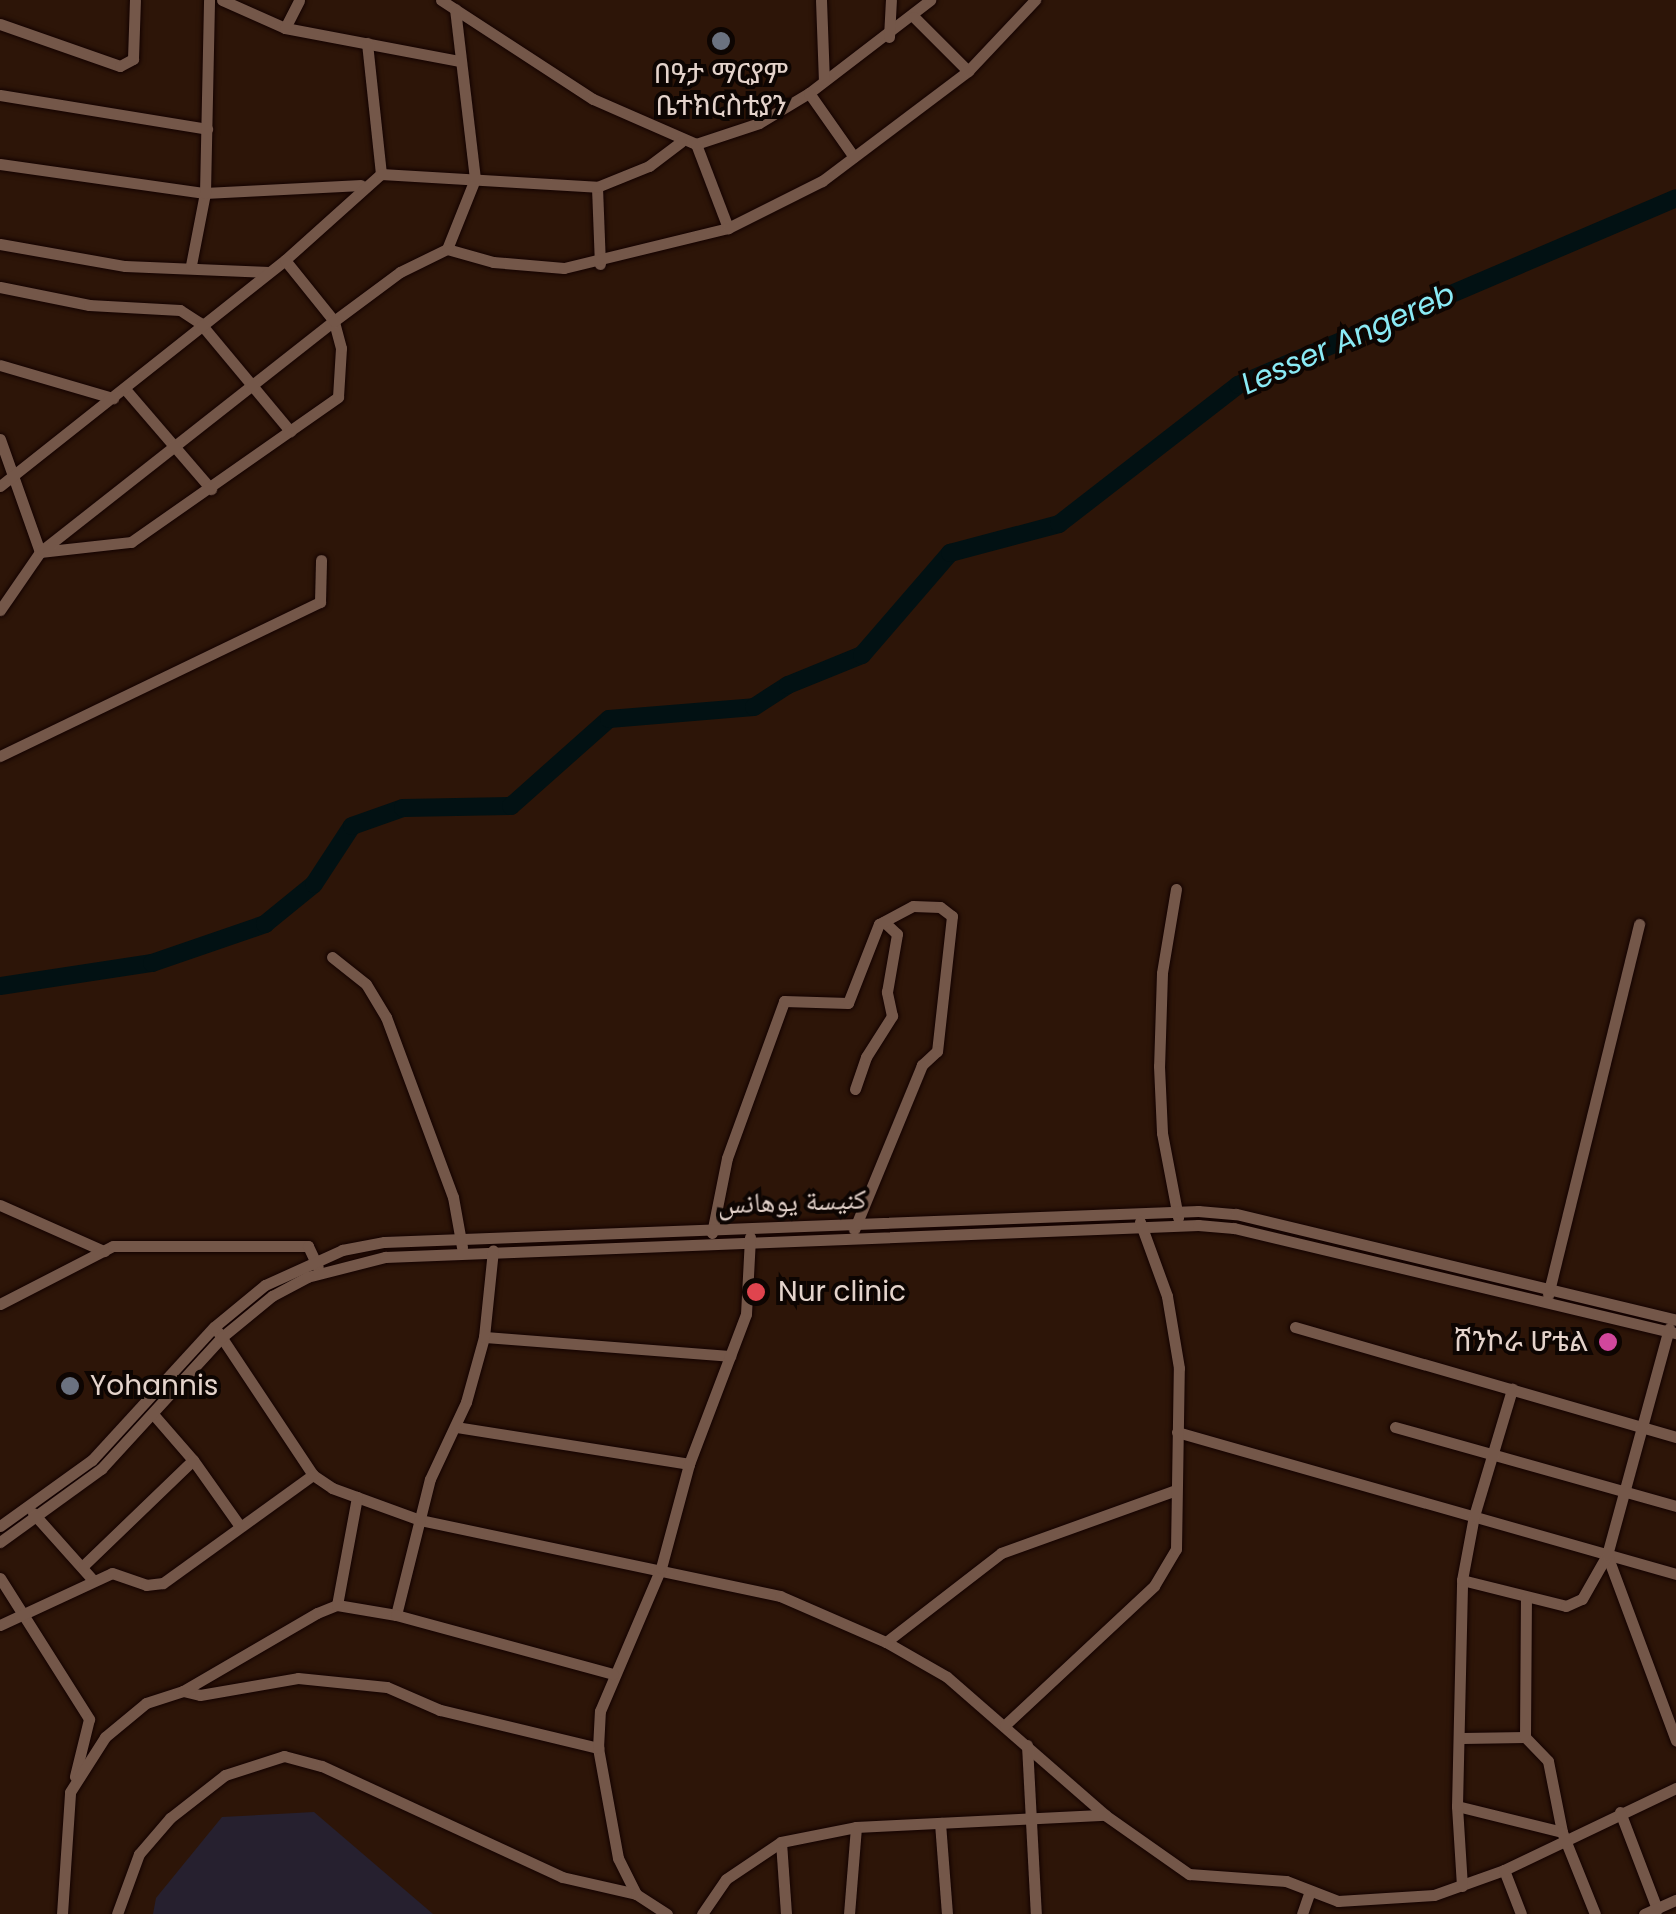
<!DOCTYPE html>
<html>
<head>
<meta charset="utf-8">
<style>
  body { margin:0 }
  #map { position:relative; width:1676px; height:1914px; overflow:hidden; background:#2d1508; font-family:Poppins,"Noto Naskh Arabic","Noto Sans Ethiopic",sans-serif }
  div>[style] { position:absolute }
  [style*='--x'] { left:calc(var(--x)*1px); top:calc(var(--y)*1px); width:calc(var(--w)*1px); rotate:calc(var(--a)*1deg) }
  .industrial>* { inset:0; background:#26202f }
  .river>* { height:18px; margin:-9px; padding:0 9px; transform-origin:9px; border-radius:9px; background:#021113 }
  .roads { filter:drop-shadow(0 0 2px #130200) drop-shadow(0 0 2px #130200) }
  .minor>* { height:11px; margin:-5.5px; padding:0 5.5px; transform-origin:5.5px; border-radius:5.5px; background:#745749 }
  .dots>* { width:28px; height:28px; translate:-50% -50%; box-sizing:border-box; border:5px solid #0d0502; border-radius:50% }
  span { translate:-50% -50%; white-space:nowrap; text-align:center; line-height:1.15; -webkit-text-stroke:8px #0d0502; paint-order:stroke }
  .poi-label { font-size:28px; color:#e4d3cb }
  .left { translate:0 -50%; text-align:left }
  .right { translate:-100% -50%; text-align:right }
  .street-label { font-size:28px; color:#e4d3cb }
  .water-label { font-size:30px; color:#8aeaf5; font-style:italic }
</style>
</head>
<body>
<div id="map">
  <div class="industrial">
    <div style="clip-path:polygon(314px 1812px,433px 1914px,153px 1914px,156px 1898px,222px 1817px)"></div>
  </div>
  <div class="river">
    <div style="--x:0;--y:986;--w:154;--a:-8.6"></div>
    <div style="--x:152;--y:963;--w:120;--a:-19"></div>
    <div style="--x:265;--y:924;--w:63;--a:-39.2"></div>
    <div style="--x:314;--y:884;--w:69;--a:-56.8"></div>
    <div style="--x:352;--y:826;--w:54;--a:-19.4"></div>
    <div style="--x:403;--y:808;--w:108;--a:-1.1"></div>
    <div style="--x:511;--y:806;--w:131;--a:-41.6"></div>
    <div style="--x:609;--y:719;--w:145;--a:-4.7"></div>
    <div style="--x:754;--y:707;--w:40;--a:-32.9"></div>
    <div style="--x:788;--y:685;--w:80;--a:-22.1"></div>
    <div style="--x:862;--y:655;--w:135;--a:-49.2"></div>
    <div style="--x:950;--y:553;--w:113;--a:-14.9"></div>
    <div style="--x:1059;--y:524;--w:227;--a:-37.8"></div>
    <div style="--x:1238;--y:385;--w:476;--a:-23.1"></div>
  </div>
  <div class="roads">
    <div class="minor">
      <div style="--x:222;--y:0;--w:69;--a:24"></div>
      <div style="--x:285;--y:28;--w:178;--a:10.7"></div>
      <div style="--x:441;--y:0;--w:181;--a:33.1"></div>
      <div style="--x:593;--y:99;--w:112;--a:23.6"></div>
      <div style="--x:696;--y:144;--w:66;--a:-18.4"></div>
      <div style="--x:759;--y:123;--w:58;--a:-31"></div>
      <div style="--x:809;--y:93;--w:153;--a:-37.5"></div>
      <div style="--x:821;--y:0;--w:80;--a:87.9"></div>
      <div style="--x:914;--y:17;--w:76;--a:45"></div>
      <div style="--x:0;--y:24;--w:127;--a:19.3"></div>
      <div style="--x:120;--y:66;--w:15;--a:-28"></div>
      <div style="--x:133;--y:59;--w:59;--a:-88.1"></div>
      <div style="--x:285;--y:28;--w:31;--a:-63"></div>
      <div style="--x:889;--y:37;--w:37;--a:-87"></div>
      <div style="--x:367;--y:43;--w:132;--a:83.9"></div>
      <div style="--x:809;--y:93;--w:78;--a:54.9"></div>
      <div style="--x:0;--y:95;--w:210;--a:9.3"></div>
      <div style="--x:696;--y:144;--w:90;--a:69.1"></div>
      <div style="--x:0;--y:164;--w:207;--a:8.1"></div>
      <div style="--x:205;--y:193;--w:156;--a:-2.9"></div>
      <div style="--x:597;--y:187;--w:77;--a:87.8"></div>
      <div style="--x:0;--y:244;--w:127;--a:10"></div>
      <div style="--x:125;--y:266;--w:144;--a:2.4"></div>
      <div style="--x:447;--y:249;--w:48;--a:15.8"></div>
      <div style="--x:493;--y:262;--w:71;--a:4.8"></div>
      <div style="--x:564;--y:268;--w:169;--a:-13.7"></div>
      <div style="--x:728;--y:228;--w:105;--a:-26.6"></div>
      <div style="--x:822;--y:181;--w:183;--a:-37"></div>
      <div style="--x:968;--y:71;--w:98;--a:-46.7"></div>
      <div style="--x:191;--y:265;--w:73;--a:-79"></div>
      <div style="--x:205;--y:193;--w:193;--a:-88.8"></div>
      <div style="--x:0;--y:287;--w:91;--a:11.4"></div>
      <div style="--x:89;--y:305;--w:91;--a:3.1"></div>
      <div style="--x:180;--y:310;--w:24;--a:33"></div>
      <div style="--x:200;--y:323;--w:141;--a:50.2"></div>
      <div style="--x:0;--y:365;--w:118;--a:16.3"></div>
      <div style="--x:125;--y:389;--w:132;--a:49.3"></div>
      <div style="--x:0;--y:439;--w:120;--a:70.5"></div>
      <div style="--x:0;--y:486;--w:364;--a:-38.4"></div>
      <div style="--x:285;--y:260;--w:129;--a:-41.9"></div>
      <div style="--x:381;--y:174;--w:216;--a:3.4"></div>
      <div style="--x:597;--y:187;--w:56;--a:-22"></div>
      <div style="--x:649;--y:166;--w:40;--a:-37"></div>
      <div style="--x:40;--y:552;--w:92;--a:-6.3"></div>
      <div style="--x:131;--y:542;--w:253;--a:-35"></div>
      <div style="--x:338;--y:397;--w:49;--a:-86.5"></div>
      <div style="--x:341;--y:348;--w:28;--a:-105"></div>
      <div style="--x:334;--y:321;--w:78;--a:-128.8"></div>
      <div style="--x:0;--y:610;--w:70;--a:-55.4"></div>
      <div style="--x:40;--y:552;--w:374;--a:-38.2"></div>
      <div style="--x:334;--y:321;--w:82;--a:-36.6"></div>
      <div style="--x:400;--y:272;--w:52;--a:-26.1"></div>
      <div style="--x:447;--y:249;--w:75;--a:-68.2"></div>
      <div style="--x:475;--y:179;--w:171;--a:-96.7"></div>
      <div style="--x:0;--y:756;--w:355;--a:-25.7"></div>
      <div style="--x:320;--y:602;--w:42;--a:-88.6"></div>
      <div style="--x:1176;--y:889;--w:85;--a:99.5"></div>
      <div style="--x:1162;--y:973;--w:93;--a:91.8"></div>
      <div style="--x:1159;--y:1066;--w:67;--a:87.4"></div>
      <div style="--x:1162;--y:1133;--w:86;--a:79.2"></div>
      <div style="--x:332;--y:957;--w:43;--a:38.5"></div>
      <div style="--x:366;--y:984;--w:39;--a:59"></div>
      <div style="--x:386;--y:1017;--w:192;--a:69.6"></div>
      <div style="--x:453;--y:1197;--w:51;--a:79.8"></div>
      <div style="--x:855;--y:1089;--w:34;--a:-71"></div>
      <div style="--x:866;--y:1057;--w:49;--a:-57.6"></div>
      <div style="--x:892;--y:1016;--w:25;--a:-102"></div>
      <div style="--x:887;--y:992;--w:59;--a:-80.2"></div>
      <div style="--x:897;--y:934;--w:18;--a:-137"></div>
      <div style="--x:0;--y:1205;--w:114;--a:23.9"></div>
      <div style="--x:712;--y:1233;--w:76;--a:-78.7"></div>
      <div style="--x:727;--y:1158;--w:167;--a:-70"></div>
      <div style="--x:784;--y:1001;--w:64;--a:1.8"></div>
      <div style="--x:848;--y:1003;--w:85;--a:-68.6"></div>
      <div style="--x:879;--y:924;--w:38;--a:-28"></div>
      <div style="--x:913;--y:906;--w:27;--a:2"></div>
      <div style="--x:940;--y:907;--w:15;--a:37"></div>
      <div style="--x:952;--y:916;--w:136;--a:96.3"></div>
      <div style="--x:937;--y:1051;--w:21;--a:137"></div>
      <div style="--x:922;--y:1065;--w:178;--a:112.4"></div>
      <div style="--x:1548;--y:1295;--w:382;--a:-76.2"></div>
      <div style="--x:0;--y:1304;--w:127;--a:-27.2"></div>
      <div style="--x:113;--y:1246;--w:195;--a:0"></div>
      <div style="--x:308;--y:1246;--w:23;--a:65"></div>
      <div style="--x:1295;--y:1327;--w:397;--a:16.1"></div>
      <div style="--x:218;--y:1332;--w:172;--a:56.4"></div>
      <div style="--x:313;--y:1475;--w:23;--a:34"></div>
      <div style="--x:332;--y:1488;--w:94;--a:20"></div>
      <div style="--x:420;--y:1520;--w:368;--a:11.9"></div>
      <div style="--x:780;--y:1596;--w:116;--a:23.5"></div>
      <div style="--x:886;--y:1642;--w:70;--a:29.8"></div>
      <div style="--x:947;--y:1677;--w:210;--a:41.1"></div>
      <div style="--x:1105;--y:1815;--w:103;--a:35.1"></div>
      <div style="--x:1189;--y:1874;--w:97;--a:4.1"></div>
      <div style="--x:1286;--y:1881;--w:56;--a:21"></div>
      <div style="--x:1338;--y:1901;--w:96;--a:-3.6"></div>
      <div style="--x:1434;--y:1895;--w:74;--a:-19.7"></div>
      <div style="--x:1504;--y:1870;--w:191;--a:-25.5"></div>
      <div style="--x:484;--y:1337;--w:247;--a:4.4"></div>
      <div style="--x:153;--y:1414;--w:61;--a:49"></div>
      <div style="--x:456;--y:1427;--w:236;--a:9"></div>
      <div style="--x:1395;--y:1427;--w:292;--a:15.7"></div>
      <div style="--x:1177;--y:1432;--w:519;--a:15.88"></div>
      <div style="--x:33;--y:1513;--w:90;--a:48.2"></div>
      <div style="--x:0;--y:1526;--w:113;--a:-35.7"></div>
      <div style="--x:92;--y:1460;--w:180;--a:-47.5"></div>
      <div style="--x:214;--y:1327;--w:66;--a:-39.5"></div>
      <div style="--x:265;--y:1285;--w:85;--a:-24.4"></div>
      <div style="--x:342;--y:1250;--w:43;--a:-10.8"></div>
      <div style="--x:384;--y:1242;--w:815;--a:-2.18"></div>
      <div style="--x:1198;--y:1211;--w:38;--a:5"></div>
      <div style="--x:1236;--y:1214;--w:453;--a:13.5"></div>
      <div style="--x:0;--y:1542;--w:125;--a:-35.9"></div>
      <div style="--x:101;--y:1469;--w:179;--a:-47.5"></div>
      <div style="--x:222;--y:1337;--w:65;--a:-39.4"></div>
      <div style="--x:272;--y:1296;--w:40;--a:-28"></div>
      <div style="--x:307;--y:1277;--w:81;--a:-14.4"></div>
      <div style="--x:385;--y:1257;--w:814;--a:-2.25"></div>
      <div style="--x:1198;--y:1225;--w:36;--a:5"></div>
      <div style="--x:1234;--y:1228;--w:454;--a:13.4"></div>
      <div style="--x:1607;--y:1555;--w:198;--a:69.6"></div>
      <div style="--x:84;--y:1565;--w:151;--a:-43.9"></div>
      <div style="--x:193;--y:1460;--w:80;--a:54.7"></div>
      <div style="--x:0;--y:1578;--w:167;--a:57.7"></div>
      <div style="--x:89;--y:1719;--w:59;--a:103.8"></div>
      <div style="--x:1462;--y:1580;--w:107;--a:14"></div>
      <div style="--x:1566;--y:1606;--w:17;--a:-24"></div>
      <div style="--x:1582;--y:1599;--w:51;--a:-60.4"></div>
      <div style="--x:1607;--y:1555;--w:235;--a:-74.7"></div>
      <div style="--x:337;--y:1605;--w:110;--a:-79.5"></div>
      <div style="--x:396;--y:1615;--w:140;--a:-76"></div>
      <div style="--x:430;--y:1479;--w:85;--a:-64.9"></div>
      <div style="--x:466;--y:1402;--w:67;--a:-74.5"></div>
      <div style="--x:484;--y:1337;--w:87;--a:-84.1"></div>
      <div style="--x:0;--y:1625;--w:123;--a:-24.9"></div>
      <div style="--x:112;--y:1573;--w:36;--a:19"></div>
      <div style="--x:146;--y:1585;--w:17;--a:-7"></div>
      <div style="--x:163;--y:1583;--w:185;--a:-35.8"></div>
      <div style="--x:886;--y:1642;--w:145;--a:-37.7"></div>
      <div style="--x:1001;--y:1553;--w:186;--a:-19.8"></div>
      <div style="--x:183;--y:1691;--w:17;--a:13"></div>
      <div style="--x:200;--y:1695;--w:99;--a:-9.8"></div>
      <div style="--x:298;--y:1678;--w:89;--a:5.8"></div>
      <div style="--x:387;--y:1687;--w:58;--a:23.5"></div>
      <div style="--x:440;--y:1710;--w:163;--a:13.5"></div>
      <div style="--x:1005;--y:1725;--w:204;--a:-43"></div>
      <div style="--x:1154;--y:1586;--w:43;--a:-59.3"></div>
      <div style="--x:1176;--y:1549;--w:181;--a:-89.1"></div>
      <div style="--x:1179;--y:1368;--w:73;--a:-99.5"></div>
      <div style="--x:1167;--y:1296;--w:79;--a:-110"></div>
      <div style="--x:1525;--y:1737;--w:33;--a:46"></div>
      <div style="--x:1548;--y:1761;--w:72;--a:78.8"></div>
      <div style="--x:1462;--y:1738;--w:63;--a:-0.9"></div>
      <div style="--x:1525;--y:1737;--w:140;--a:-89.6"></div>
      <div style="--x:1027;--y:1745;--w:169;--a:87"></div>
      <div style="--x:1457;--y:1806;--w:108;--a:13.9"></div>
      <div style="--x:1562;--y:1832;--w:88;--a:68.1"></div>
      <div style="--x:1620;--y:1812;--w:104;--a:69.1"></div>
      <div style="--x:940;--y:1823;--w:91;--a:85.6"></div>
      <div style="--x:781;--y:1842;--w:72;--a:86"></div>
      <div style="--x:1504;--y:1870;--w:47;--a:68.9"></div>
      <div style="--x:1462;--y:1886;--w:80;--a:-93.6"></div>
      <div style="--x:1457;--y:1806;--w:226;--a:-88.7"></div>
      <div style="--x:1462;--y:1580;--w:65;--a:-79.4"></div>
      <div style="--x:1474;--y:1516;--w:133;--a:-73.3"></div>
      <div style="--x:636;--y:1894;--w:40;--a:-116.6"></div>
      <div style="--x:618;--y:1858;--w:112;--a:-100.3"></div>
      <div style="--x:598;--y:1748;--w:37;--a:-87"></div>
      <div style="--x:600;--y:1711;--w:155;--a:-66.9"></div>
      <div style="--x:661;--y:1568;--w:108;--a:-74.9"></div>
      <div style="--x:689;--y:1464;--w:160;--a:-69.2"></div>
      <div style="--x:746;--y:1314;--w:77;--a:-87"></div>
      <div style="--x:62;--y:1914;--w:122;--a:-86.2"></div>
      <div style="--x:70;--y:1792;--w:65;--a:-57.5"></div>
      <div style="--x:105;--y:1737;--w:53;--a:-39.7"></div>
      <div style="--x:146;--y:1703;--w:39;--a:-18"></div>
      <div style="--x:183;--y:1691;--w:155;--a:-30.2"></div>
      <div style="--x:317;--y:1613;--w:22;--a:-22"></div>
      <div style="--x:337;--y:1605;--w:60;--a:9.6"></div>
      <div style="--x:396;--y:1615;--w:225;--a:15.2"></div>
      <div style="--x:117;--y:1914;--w:64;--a:-69.9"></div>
      <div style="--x:139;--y:1854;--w:48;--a:-49.3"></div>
      <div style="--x:170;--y:1818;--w:70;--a:-38"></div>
      <div style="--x:225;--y:1775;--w:62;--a:-17.9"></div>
      <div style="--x:284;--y:1756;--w:39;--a:15"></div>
      <div style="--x:322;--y:1766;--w:264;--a:24.8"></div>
      <div style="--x:562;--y:1877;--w:76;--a:12.9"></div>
      <div style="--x:636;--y:1894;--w:37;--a:33"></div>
      <div style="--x:702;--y:1914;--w:42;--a:-55.6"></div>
      <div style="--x:726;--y:1879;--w:66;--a:-33.9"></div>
      <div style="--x:781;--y:1842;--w:76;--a:-11.3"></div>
      <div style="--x:856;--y:1827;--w:249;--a:-2.8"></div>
      <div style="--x:849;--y:1914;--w:87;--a:-85.4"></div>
      <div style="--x:1302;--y:1914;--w:21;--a:-71"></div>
      <div style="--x:1644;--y:1914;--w:35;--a:-24"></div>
    </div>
  </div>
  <div class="dots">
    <div style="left:721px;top:41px;background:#6b7280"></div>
    <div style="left:756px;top:1292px;background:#e0444e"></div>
    <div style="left:1608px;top:1342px;background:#d1479c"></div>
    <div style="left:70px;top:1386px;background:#6b7280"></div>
  </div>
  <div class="poi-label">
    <span style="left:721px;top:90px">በዓታ ማርያም<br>ቤተክርስቲያን</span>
    <span class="left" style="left:778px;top:1292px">Nur clinic</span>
    <span class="right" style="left:1588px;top:1342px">ሸንኮራ ሆቴል</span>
    <span class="left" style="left:90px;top:1386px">Yohannis</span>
  </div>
  <div class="street-label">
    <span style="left:792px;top:1202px;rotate:-2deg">كنيسة يوهانس</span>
  </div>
  <div class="water-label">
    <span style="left:1348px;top:339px;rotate:-24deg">Lesser Angereb</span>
  </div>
</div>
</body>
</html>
